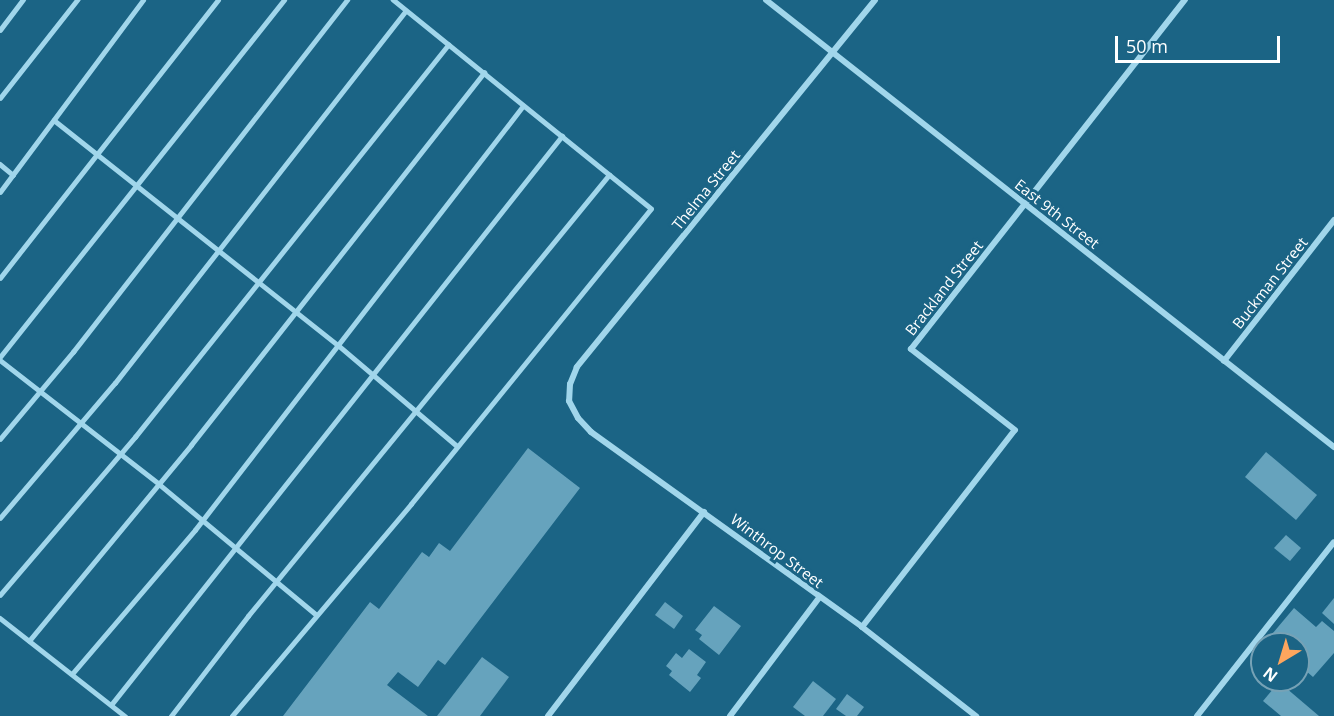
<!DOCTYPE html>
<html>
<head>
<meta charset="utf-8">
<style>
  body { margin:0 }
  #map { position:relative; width:1334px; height:716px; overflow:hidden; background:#1b6485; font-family:"Open Sans",sans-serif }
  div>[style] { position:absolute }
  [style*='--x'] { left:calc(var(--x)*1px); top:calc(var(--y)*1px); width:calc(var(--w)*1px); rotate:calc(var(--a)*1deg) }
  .building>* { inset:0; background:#66a3bd }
  .lane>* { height:4.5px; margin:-2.25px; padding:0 2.25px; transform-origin:2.25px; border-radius:2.25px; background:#a1d6eb }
  .street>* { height:6px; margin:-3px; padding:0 3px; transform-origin:3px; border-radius:3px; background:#a1d6eb }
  span { translate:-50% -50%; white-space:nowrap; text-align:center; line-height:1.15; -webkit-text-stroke:6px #1b6485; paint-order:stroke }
  .street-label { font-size:15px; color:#fff }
  .north { position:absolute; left:1250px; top:632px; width:60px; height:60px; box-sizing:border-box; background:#1b6485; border:2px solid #76a2b6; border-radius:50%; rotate:218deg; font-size:16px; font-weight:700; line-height:24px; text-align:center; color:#fff }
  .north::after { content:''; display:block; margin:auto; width:21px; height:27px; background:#fda65e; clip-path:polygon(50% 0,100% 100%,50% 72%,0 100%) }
  .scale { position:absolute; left:1115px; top:36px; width:165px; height:27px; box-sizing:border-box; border:3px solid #fff; border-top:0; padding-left:8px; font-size:18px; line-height:21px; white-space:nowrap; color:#fff; -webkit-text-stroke:4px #1b6485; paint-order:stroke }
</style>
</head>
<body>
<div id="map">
  <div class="building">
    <div style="clip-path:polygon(528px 448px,580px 488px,445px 665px,438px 660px,418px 687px,398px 672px,387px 685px,428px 716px,283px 716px,370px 602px,379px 609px,422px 552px,429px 557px,439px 543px,450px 551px)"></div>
    <div style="clip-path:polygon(1266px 452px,1317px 495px,1296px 520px,1245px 477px)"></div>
    <div style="clip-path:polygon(1286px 535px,1301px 548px,1290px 561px,1274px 548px)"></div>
    <div style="clip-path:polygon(1334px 598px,1334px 624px,1322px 613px)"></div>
    <div style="clip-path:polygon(665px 602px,683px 616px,674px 629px,655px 615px)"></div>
    <div style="clip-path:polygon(714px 606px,741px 626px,719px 655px,699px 639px,702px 635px,695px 630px)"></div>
    <div style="clip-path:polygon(1294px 608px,1316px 627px,1322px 621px,1334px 631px,1334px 653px,1313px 677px,1298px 664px,1298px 644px,1274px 644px,1268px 639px)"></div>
    <div style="clip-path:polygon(689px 649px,706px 662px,697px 675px,701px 678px,690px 692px,669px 675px,672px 671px,666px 666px,676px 653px,682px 658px)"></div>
    <div style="clip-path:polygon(482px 657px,509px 677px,480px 716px,437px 716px)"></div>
    <div style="clip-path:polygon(813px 681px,836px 699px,823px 716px,805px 716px,793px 707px)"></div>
    <div style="clip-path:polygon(1279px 682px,1319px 716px,1281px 716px,1263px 701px)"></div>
    <div style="clip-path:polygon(847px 694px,864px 707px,857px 716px,846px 716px,836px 709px)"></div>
  </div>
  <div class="lane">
    <div style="--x:0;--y:30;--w:38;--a:-53"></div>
    <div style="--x:0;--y:98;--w:125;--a:-51.8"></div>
    <div style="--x:54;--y:120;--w:362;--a:38.4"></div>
    <div style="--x:338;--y:345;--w:155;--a:40.3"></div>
    <div style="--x:0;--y:164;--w:17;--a:40"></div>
    <div style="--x:0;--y:192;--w:239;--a:-53.3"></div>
    <div style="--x:0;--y:278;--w:353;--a:-51.9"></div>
    <div style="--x:0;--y:357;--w:456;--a:-51.5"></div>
    <div style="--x:0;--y:360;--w:202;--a:37.9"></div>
    <div style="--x:159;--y:484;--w:205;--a:39.7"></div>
    <div style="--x:0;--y:439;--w:114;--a:-50"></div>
    <div style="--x:73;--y:352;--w:446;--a:-52.1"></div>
    <div style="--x:0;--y:518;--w:177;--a:-49.6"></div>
    <div style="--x:115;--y:383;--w:472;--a:-52"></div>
    <div style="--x:0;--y:595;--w:208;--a:-49.5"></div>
    <div style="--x:135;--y:437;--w:502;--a:-51.39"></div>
    <div style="--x:0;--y:618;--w:159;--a:38.1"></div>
    <div style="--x:29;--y:641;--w:254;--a:-50.4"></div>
    <div style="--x:191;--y:445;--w:474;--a:-51.8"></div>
    <div style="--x:72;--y:674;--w:189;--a:-49.5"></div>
    <div style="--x:195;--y:530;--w:536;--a:-52.28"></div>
    <div style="--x:111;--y:705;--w:726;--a:-51.6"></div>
    <div style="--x:171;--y:716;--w:126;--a:-52.4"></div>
    <div style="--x:248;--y:616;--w:570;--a:-50.7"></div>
    <div style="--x:232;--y:716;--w:277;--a:-49.8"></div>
    <div style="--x:411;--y:504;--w:380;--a:-50.9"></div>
    <div style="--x:651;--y:209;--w:332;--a:-141"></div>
  </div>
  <div class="street">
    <div style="--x:766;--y:0;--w:723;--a:38.2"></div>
    <div style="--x:875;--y:0;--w:473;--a:129.1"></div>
    <div style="--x:577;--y:367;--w:18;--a:112"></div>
    <div style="--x:570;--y:384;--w:17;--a:93"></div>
    <div style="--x:569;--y:401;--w:19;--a:62"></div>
    <div style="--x:578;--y:418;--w:19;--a:47"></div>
    <div style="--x:591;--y:432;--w:334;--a:35.7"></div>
    <div style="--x:862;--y:627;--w:145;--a:38"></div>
    <div style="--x:1224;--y:361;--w:179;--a:-52"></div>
    <div style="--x:862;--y:627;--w:249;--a:-52.2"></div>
    <div style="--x:1015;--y:430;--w:132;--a:-142.1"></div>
    <div style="--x:911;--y:349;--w:444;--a:-51.9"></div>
    <div style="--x:548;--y:716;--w:257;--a:-52.6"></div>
    <div style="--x:730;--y:716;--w:148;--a:-53"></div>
    <div style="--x:1197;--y:716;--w:221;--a:-51.8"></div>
  </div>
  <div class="street-label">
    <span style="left:706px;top:190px;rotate:-51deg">Thelma Street</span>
    <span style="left:1057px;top:214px;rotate:38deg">East 9th Street</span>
    <span style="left:1270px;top:283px;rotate:-52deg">Buckman Street</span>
    <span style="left:944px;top:288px;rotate:-52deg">Brackland Street</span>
    <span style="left:777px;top:551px;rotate:37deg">Winthrop Street</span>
  </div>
  <div class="north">N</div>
  <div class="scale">50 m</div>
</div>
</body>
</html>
